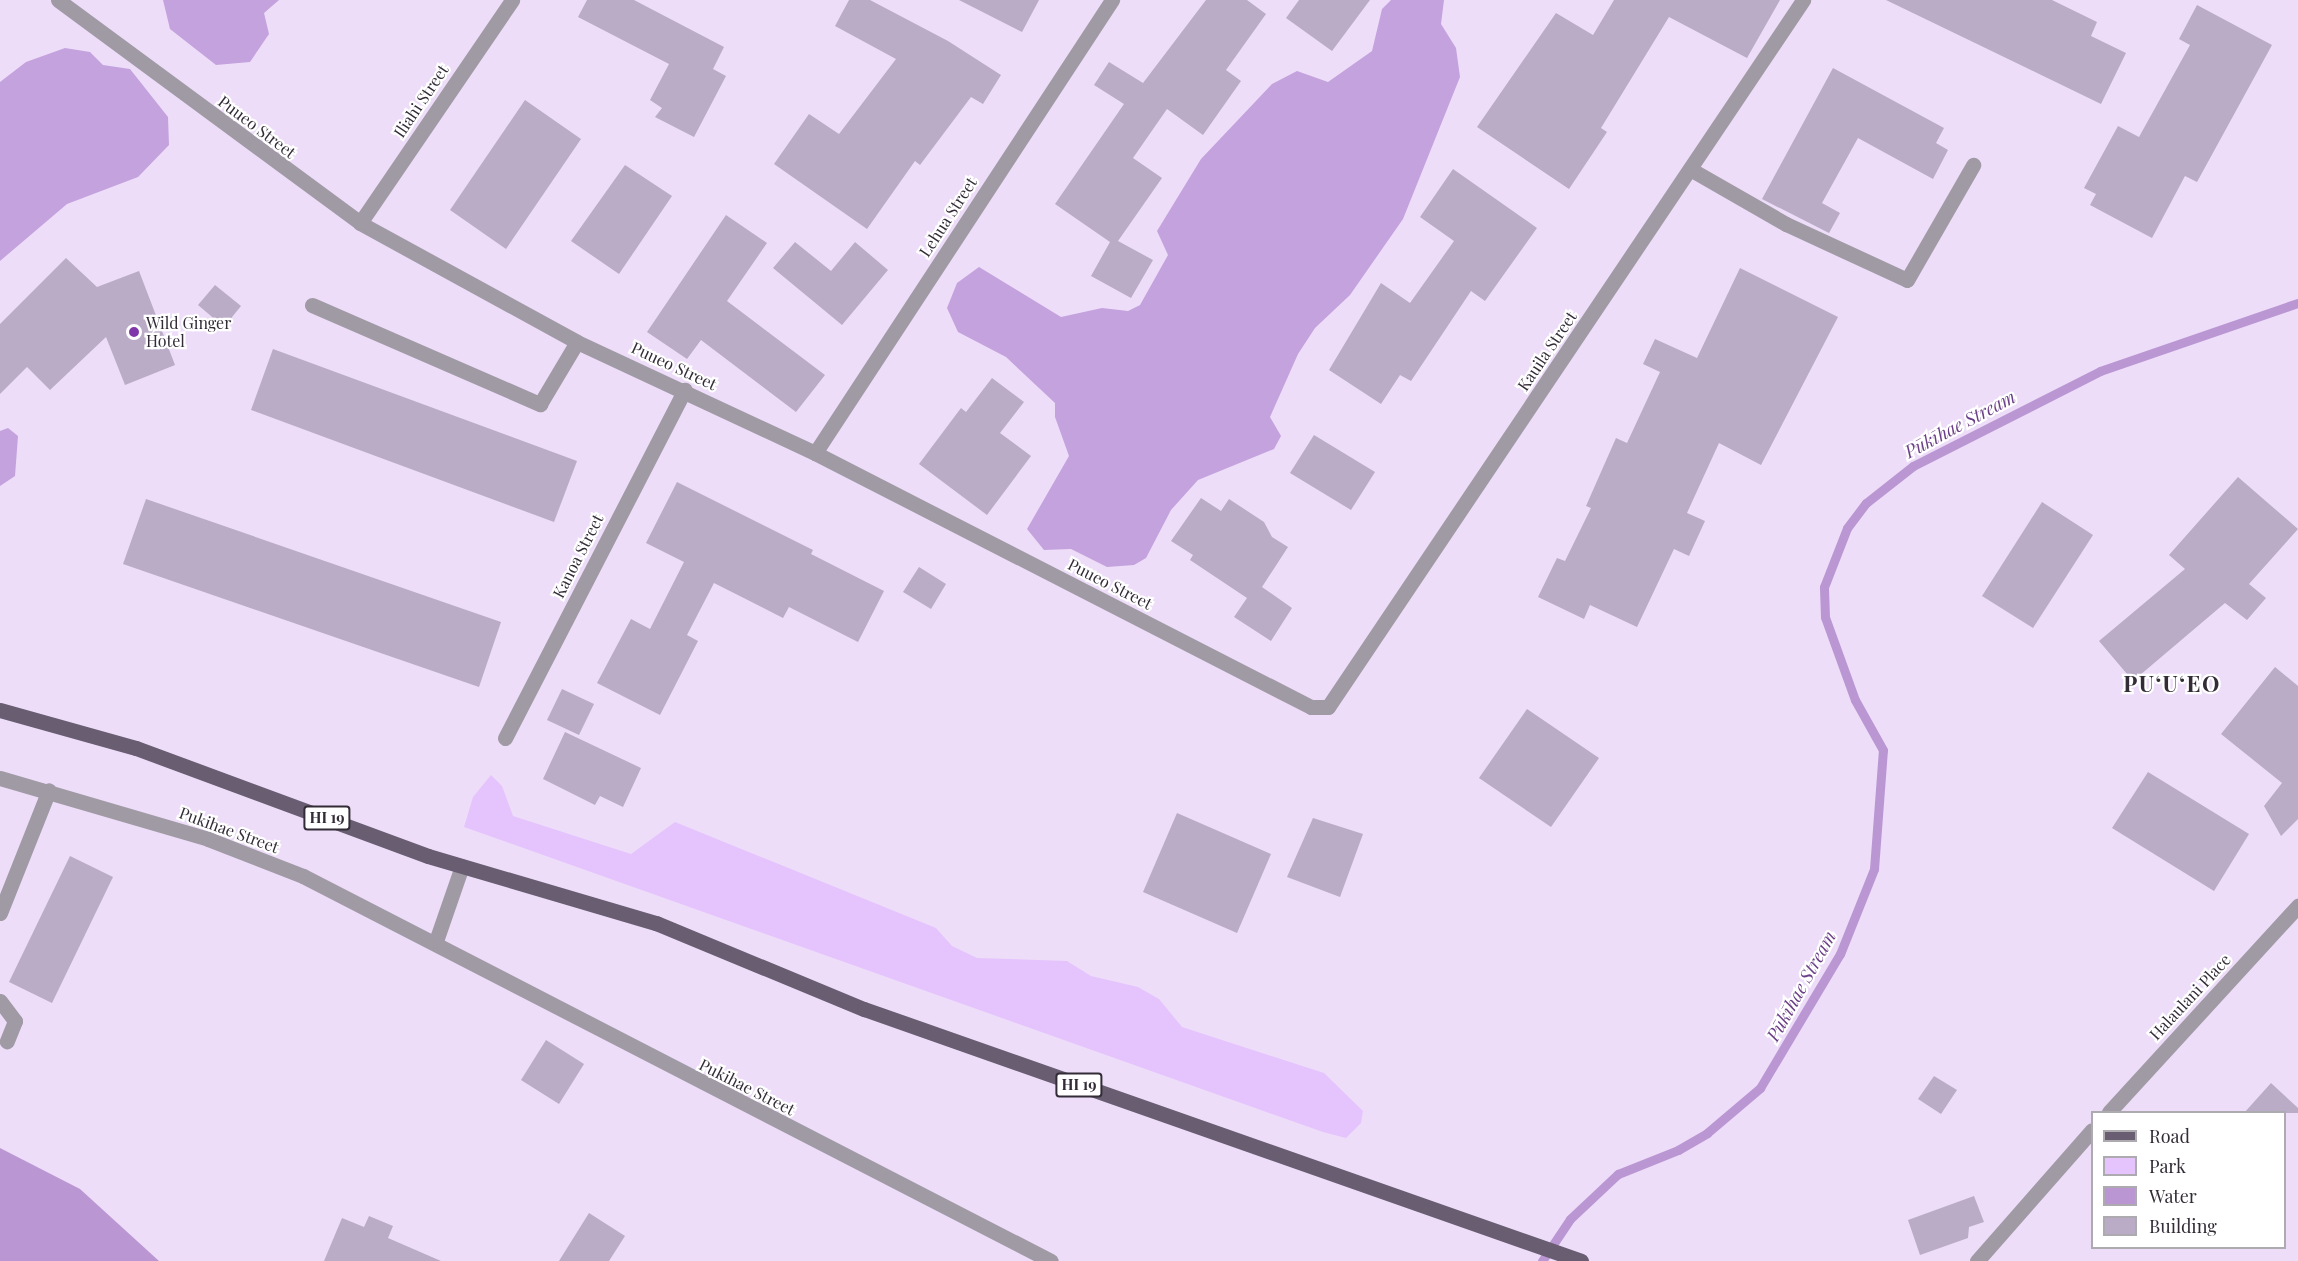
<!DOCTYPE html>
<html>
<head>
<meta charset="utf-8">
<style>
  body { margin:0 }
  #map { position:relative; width:2298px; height:1261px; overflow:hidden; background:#edddf9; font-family:"Playfair Display",serif }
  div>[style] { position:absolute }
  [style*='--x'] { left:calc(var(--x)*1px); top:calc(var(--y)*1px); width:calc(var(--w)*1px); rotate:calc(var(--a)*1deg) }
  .green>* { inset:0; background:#e5c4fd }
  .forest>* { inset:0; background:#c4a2dd }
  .water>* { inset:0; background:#ba97d2 }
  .stream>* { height:9px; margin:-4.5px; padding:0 4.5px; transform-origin:4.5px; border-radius:4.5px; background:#ba97d2 }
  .building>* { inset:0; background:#baabc6 }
  .minor>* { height:15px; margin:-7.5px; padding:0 7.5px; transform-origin:7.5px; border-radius:7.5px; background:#a09aa5 }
  .major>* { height:15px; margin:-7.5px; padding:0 7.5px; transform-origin:7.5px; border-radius:7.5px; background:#685d71 }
  .dots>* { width:16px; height:16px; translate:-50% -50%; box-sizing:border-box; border:3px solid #fff; border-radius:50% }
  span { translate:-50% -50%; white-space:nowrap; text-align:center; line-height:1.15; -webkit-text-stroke:4.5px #fff; paint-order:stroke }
  .shield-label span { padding:2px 4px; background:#fff; border:2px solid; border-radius:4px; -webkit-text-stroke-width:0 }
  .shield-label { font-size:15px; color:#332c37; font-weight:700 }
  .street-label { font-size:16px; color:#332c37 }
  .poi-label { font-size:16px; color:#332c37 }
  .left { translate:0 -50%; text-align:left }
  .water-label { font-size:18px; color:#6b3f87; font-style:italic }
  .district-label { font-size:22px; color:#332c37; font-weight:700; letter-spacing:1.5px }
  .legend { position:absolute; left:2091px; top:1111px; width:195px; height:138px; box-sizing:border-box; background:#fff; border:2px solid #adabaf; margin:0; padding:8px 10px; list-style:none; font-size:18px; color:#332c37 }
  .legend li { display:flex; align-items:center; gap:12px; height:30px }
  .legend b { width:30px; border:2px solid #adabaf }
</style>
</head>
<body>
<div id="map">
  <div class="green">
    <div style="clip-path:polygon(491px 775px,502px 786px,513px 816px,631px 854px,675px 822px,936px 928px,952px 946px,977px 958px,1067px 961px,1091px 976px,1138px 987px,1159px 999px,1182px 1027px,1324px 1073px,1363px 1111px,1361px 1123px,1346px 1138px,1323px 1132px,464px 827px,473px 797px)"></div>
  </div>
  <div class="forest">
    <div style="clip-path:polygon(163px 0,279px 0,264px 13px,269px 34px,250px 62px,216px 65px,170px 29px)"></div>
    <div style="clip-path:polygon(1391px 0,1444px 0,1441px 24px,1456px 48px,1460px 77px,1403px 219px,1350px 295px,1315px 328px,1298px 354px,1270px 417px,1281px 436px,1274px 449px,1198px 480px,1171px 510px,1146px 558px,1134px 565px,1107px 567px,1071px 549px,1044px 550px,1027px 529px,1069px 456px,1055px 417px,1055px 403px,1006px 357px,958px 332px,947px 308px,957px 283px,979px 267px,1061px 317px,1102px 308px,1128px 311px,1140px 305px,1168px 255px,1157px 231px,1201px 159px,1272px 84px,1297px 71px,1328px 82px,1372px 51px,1382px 9px)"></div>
    <div style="clip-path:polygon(65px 48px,90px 52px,103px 65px,130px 69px,168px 117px,169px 145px,138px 177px,67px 204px,0 261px,0 82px,26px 62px)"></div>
    <div style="clip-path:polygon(8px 428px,18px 436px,15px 476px,0 486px,0 431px)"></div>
  </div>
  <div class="water">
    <div style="clip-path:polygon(0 1148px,80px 1189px,159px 1261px,0 1261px)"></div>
  </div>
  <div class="stream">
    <div style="--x:1542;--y:1261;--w:50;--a:-56.3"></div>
    <div style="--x:1570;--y:1219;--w:66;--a:-43.2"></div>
    <div style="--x:1618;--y:1174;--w:65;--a:-21.8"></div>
    <div style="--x:1678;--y:1150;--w:34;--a:-30"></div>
    <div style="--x:1707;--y:1133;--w:70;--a:-40.3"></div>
    <div style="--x:1760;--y:1088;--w:156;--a:-59.2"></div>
    <div style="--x:1840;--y:954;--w:92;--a:-68.2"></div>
    <div style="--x:1874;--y:869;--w:119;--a:-85.7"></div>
    <div style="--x:1883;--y:750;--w:57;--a:-119.2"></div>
    <div style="--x:1855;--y:700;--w:88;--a:-109.9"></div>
    <div style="--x:1825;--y:617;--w:30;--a:-92"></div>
    <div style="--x:1824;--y:587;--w:63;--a:-68.7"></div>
    <div style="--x:1847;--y:528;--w:31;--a:-53"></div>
    <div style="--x:1866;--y:503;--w:60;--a:-38.2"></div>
    <div style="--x:1913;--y:466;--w:210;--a:-26.9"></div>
    <div style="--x:2100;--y:371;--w:209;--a:-19"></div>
  </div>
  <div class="building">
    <div style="clip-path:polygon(587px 0,634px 0,724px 47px,713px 69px,726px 76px,694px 137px,655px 117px,662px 108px,650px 100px,669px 64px,578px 17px)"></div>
    <div style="clip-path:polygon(849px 0,870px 0,948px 41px,1001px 75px,983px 104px,971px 97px,920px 165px,915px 161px,867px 229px,774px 164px,809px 114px,839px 134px,896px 59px,835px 26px)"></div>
    <div style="clip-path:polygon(959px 0,1039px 0,1022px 32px)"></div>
    <div style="clip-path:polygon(1206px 0,1247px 0,1266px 14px,1226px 70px,1241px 81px,1203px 135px,1167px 109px,1133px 158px,1162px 178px,1118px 241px,1153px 260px,1131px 298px,1091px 276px,1110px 242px,1055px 204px,1124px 104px,1094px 85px,1109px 62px,1143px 83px)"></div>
    <div style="clip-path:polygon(1299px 0,1370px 0,1332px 51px,1286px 18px)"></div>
    <div style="clip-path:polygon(1614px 0,1780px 0,1747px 58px,1669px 17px,1601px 128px,1607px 132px,1569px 189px,1477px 127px,1556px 13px,1593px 35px)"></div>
    <div style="clip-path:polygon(1886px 0,2052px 0,2097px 22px,2091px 36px,2126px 53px,2101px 104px)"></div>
    <div style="clip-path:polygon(2197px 5px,2272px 45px,2197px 182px,2185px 176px,2152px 238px,2090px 205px,2096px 194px,2084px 188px,2118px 126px,2139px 137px,2190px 45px,2179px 39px)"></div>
    <div style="clip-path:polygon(1833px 68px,1944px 128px,1936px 143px,1948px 150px,1933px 179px,1858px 138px,1822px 203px,1840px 213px,1829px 233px,1762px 199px)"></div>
    <div style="clip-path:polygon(525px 100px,581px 139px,506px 249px,450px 210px)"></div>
    <div style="clip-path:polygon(625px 165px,672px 196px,619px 274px,571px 241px)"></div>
    <div style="clip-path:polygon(1453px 169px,1537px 228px,1485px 301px,1471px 291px,1411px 381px,1400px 375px,1381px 404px,1329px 370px,1381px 283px,1410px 303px,1454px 241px,1420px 217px)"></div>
    <div style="clip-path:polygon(726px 215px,767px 243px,727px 301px,825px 375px,796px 412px,701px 340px,687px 359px,647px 332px)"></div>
    <div style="clip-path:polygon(795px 242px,831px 271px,855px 242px,888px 270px,842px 325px,773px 268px)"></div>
    <div style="clip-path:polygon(66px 258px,97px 287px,139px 271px,175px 365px,125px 385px,106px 337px,50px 390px,27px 367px,0 394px,0 324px)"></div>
    <div style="clip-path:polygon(1740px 268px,1838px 317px,1761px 465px,1719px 443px,1687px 513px,1705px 521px,1689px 556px,1674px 549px,1637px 627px,1590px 605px,1584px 619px,1538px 597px,1557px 558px,1565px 561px,1591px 508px,1586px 506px,1616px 438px,1627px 443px,1660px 372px,1643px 364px,1655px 339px,1697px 358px)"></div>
    <div style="clip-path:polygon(215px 285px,241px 306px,224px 327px,198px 305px)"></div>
    <div style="clip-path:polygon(273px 349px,577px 461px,554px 522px,251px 410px)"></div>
    <div style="clip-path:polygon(992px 378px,1024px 402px,1000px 433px,1031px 456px,987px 515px,919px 464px,961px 408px,966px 412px)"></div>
    <div style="clip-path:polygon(1314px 435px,1375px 472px,1351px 510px,1290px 473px)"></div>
    <div style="clip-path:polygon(2238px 477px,2298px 529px,2249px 584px,2266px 598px,2247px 620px,2225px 603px,2133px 681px,2099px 641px,2185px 569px,2169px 555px)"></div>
    <div style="clip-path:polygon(677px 482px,813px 550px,811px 554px,884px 591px,858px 642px,789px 607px,783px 618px,714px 583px,687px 635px,698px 641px,660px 715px,597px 683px,631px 619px,650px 629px,684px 562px,646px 543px)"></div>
    <div style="clip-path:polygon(1201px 498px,1221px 511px,1229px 499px,1264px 522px,1272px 537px,1288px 547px,1262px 587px,1292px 608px,1271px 641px,1234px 617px,1247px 598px,1190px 560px,1193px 555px,1171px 541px)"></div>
    <div style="clip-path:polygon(146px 499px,501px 622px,479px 687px,123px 564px)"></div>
    <div style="clip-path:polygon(2042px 502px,2093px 535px,2033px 628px,1982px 596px)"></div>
    <div style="clip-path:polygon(919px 567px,946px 584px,931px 609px,903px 592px)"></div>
    <div style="clip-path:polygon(2275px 667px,2298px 686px,2298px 819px,2281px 836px,2264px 806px,2282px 783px,2221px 734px)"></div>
    <div style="clip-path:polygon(562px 689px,594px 704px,579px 735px,547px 720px)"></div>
    <div style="clip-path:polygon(1527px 709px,1599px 758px,1551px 827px,1479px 778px)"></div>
    <div style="clip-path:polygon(565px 732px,641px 768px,623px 807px,600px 796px,595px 805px,543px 779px)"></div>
    <div style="clip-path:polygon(2148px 772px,2249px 834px,2214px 891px,2112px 828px)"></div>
    <div style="clip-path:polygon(1177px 813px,1271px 854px,1237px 933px,1143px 892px)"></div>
    <div style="clip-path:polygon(1313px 818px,1363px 834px,1340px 897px,1287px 877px)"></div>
    <div style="clip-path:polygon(70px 856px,113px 877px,52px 1003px,9px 982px)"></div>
    <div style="clip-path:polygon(546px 1040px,584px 1064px,559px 1104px,521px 1080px)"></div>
    <div style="clip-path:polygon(1934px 1076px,1957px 1090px,1941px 1114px,1918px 1099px)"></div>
    <div style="clip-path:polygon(2271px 1083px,2298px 1108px,2298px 1113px,2244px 1113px)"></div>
    <div style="clip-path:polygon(1974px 1196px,1984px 1222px,1969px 1227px,1968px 1238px,1920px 1255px,1908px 1220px)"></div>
    <div style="clip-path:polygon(589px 1213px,625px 1236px,609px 1261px,559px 1261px)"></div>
    <div style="clip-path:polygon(369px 1216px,393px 1226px,388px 1238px,441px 1261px,324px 1261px,342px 1218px,364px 1227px)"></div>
  </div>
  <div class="minor">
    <div style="--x:58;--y:0;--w:375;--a:36.4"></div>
    <div style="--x:360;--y:223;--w:247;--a:28.7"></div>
    <div style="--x:577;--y:342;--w:263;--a:25"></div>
    <div style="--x:815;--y:453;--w:557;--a:27.12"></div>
    <div style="--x:1311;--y:707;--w:17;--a:0"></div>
    <div style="--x:1328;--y:707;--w:852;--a:-56.1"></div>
    <div style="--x:1690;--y:169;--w:111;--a:29.8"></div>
    <div style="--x:1786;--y:224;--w:133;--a:24.8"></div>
    <div style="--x:1907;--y:280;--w:133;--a:-60.1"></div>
    <div style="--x:360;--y:223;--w:270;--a:-55.7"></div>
    <div style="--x:312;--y:305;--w:249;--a:23.5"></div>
    <div style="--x:540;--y:404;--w:72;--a:-59.2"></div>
    <div style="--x:815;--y:453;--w:542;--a:-56.75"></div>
    <div style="--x:505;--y:738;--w:392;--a:-62.7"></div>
    <div style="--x:0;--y:778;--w:217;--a:16.3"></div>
    <div style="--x:208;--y:839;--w:102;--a:21.3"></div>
    <div style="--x:303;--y:876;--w:841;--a:27.24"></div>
    <div style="--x:0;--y:913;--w:132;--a:-68.3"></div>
    <div style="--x:436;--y:941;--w:79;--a:-70.9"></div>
    <div style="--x:0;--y:1001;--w:25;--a:53"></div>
    <div style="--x:15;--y:1021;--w:22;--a:112"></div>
    <div style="--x:2109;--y:1112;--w:280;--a:-47.5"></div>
    <div style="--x:1977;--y:1261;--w:174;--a:-48.7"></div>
  </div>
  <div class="major">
    <div style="--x:0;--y:710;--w:141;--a:15.6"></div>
    <div style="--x:136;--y:748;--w:311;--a:20.3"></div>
    <div style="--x:428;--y:856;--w:238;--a:16.4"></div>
    <div style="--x:656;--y:923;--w:225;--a:22.5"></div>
    <div style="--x:864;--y:1009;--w:760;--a:19.36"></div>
  </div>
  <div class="dots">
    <div style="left:134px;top:332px;background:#7f37a9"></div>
  </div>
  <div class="shield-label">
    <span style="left:327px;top:818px">HI 19</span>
    <span style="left:1079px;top:1085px">HI 19</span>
  </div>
  <div class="street-label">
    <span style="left:421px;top:101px;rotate:-56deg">Iliahi Street</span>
    <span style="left:257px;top:127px;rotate:37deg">Puueo Street</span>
    <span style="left:948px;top:217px;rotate:-57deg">Lehua Street</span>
    <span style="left:1547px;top:351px;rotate:-56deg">Kauila Street</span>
    <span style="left:674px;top:366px;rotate:25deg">Puueo Street</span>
    <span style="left:578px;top:556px;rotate:-63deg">Kanoa Street</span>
    <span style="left:1110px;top:584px;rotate:27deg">Puueo Street</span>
    <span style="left:229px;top:830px;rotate:20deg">Pukihae Street</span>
    <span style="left:2190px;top:997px;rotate:-47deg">Halaulani Place</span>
    <span style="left:747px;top:1087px;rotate:27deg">Pukihae Street</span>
  </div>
  <div class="poi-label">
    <span class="left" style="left:146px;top:332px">Wild Ginger<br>Hotel</span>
  </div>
  <div class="water-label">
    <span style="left:1960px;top:424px;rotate:-28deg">Pūkīhae Stream</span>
    <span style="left:1801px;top:986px;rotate:-61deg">Pūkīhae Stream</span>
  </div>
  <div class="district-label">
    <span style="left:2172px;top:684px">PU‘U‘EO</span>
  </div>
  <ul class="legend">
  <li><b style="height:8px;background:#685d71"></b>Road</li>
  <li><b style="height:16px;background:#e5c4fd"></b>Park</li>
  <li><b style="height:16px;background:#ba97d2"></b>Water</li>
  <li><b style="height:16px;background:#baabc6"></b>Building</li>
  </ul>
</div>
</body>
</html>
